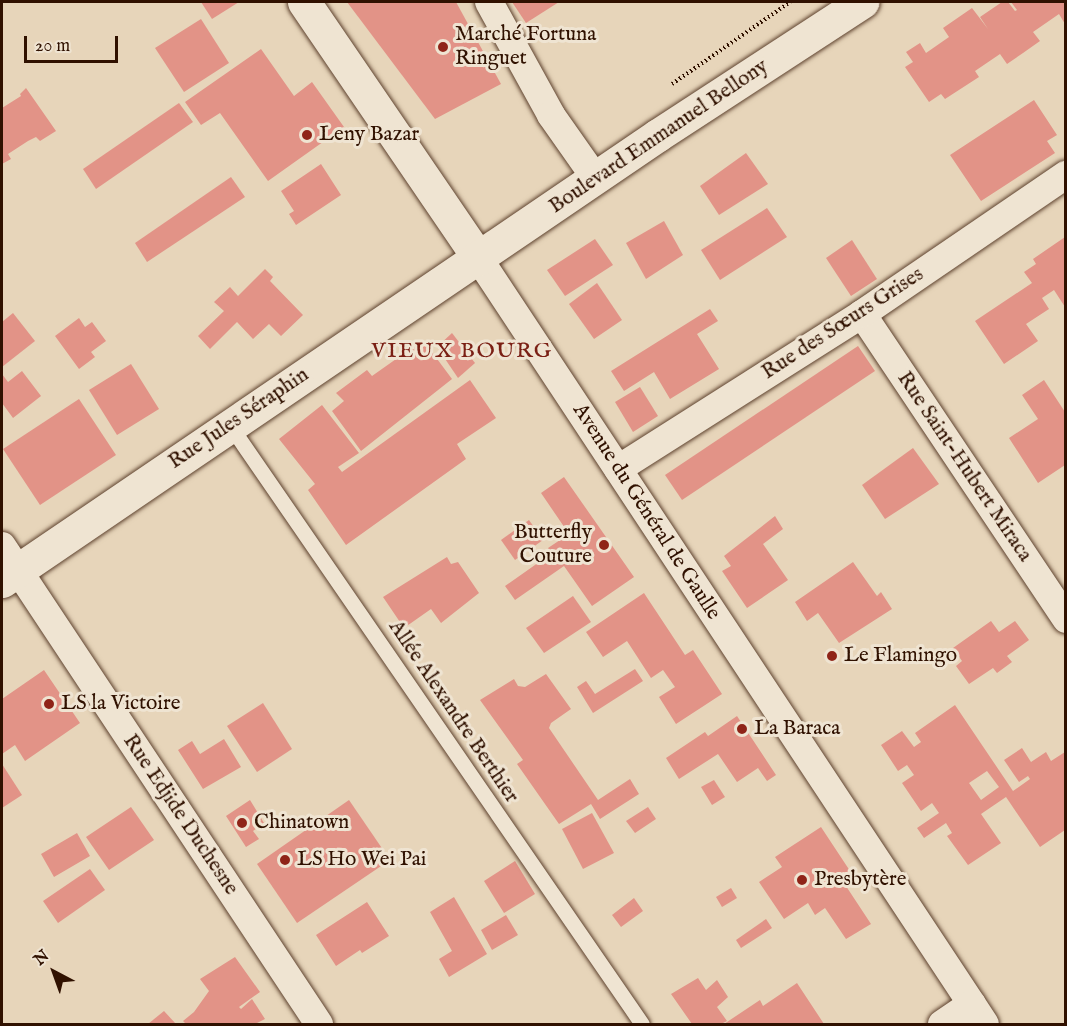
<!DOCTYPE html>
<html>
<head>
<meta charset="utf-8">
<style>
  body { margin:0 }
  #map { position:relative; width:1067px; height:1026px; overflow:hidden; background:#e7d5ba; font-family:"IM FELL English",serif }
  div>[style] { position:absolute }
  [style*='--x'] { left:calc(var(--x)*1px); top:calc(var(--y)*1px); width:calc(var(--w)*1px); rotate:calc(var(--a)*1deg) }
  .building>* { inset:0; background:#e29387 }
  .path>* { height:4px; margin-top:-2px; transform-origin:0; background:repeating-linear-gradient(90deg,#301100 0 1.5px,transparent 0 4.5px) }
  .roads { filter:drop-shadow(0 0 2px #5e422e) drop-shadow(0 0 2px #5e422e) }
  .lane>* { height:15px; margin:-7.5px; padding:0 7.5px; transform-origin:7.5px; border-radius:7.5px; background:#efe4d2 }
  .street>* { height:28px; margin:-14px; padding:0 14px; transform-origin:14px; border-radius:14px; background:#efe4d2 }
  .secondary>* { height:33px; margin:-16.5px; padding:0 16.5px; transform-origin:16.5px; border-radius:16.5px; background:#efe4d2 }
  .dots>* { width:16px; height:16px; translate:-50% -50%; box-sizing:border-box; border:3px solid #efe4d2; border-radius:50% }
  span { translate:-50% -50%; white-space:nowrap; text-align:center; line-height:1.15; -webkit-text-stroke:6px #efe4d2; paint-order:stroke }
  .poi-label { font-size:21px; color:#301100 }
  .left { translate:0 -50%; text-align:left }
  .right { translate:-100% -50%; text-align:right }
  .street-label { font-size:21px; color:#301100 }
  .neighbourhood-label { font-size:22px; color:#7a1f14; letter-spacing:1.5px }
  .frame { position:absolute; inset:0; border:3px solid #301100; pointer-events:none }
  .north { position:absolute; left:24px; top:942px; width:60px; height:60px; -webkit-text-stroke:4px #efe4d2; paint-order:stroke; rotate:319deg; font-size:16px; font-weight:700; line-height:24px; text-align:center; color:#301100 }
  .north::after { content:''; display:block; margin:auto; width:21px; height:27px; background:#301100; clip-path:polygon(50% 0,100% 100%,50% 72%,0 100%) }
  .scale { position:absolute; left:24px; top:36px; width:94px; height:27px; box-sizing:border-box; border:3px solid #301100; border-top:0; padding-left:8px; font-size:18px; line-height:21px; white-space:nowrap; color:#301100; -webkit-text-stroke:4px #efe4d2; paint-order:stroke }
</style>
</head>
<body>
<div id="map">
  <div class="building">
    <div style="clip-path:polygon(201px 2px,239px 2px,212px 19px)"></div>
    <div style="clip-path:polygon(347px 2px,456px 2px,501px 84px,435px 119px)"></div>
    <div style="clip-path:polygon(512px 2px,559px 2px,526px 23px)"></div>
    <div style="clip-path:polygon(1002px 2px,1008px 2px,1015px 11px,1017px 10px,1011px 2px,1065px 2px,1065px 24px,1059px 14px,1033px 32px,1040px 41px,1023px 53px,1007px 64px,1000px 54px,975px 71px,979px 77px,945px 99px,941px 94px,929px 102px,905px 67px,913px 62px,906px 52px,920px 43px,926px 53px,949px 37px,943px 28px,972px 8px,988px 29px,980px 17px)"></div>
    <div style="clip-path:polygon(201px 19px,229px 63px,184px 92px,155px 48px)"></div>
    <div style="clip-path:polygon(261px 49px,294px 96px,312px 82px,344px 127px,268px 181px,220px 113px,201px 125px,185px 102px)"></div>
    <div style="clip-path:polygon(26px 88px,56px 131px,40px 141px,36px 137px,28px 141px,8px 154px,11px 159px,2px 164px,2px 108px,21px 96px,20px 94px)"></div>
    <div style="clip-path:polygon(1034px 100px,1057px 135px,1047px 141px,1055px 153px,981px 201px,950px 155px)"></div>
    <div style="clip-path:polygon(179px 103px,193px 122px,96px 189px,83px 169px)"></div>
    <div style="clip-path:polygon(746px 153px,768px 184px,719px 215px,700px 186px)"></div>
    <div style="clip-path:polygon(321px 164px,341px 195px,296px 225px,289px 214px,294px 211px,281px 191px)"></div>
    <div style="clip-path:polygon(231px 177px,245px 197px,147px 262px,135px 243px)"></div>
    <div style="clip-path:polygon(767px 208px,787px 237px,720px 280px,701px 250px)"></div>
    <div style="clip-path:polygon(664px 221px,683px 255px,646px 279px,626px 243px)"></div>
    <div style="clip-path:polygon(1065px 237px,1065px 307px,1054px 290px,1042px 298px,1049px 309px,1026px 324px,1038px 341px,1004px 364px,975px 321px,1032px 283px,1024px 272px,1036px 264px,1033px 259px)"></div>
    <div style="clip-path:polygon(595px 239px,613px 265px,565px 296px,547px 270px)"></div>
    <div style="clip-path:polygon(852px 240px,877px 279px,851px 296px,826px 258px)"></div>
    <div style="clip-path:polygon(265px 269px,273px 277px,270px 281px,303px 315px,281px 336px,269px 324px,253px 339px,237px 322px,210px 349px,198px 336px,224px 311px,214px 302px,230px 287px,238px 296px)"></div>
    <div style="clip-path:polygon(597px 283px,622px 320px,594px 339px,569px 304px)"></div>
    <div style="clip-path:polygon(710px 309px,718px 321px,697px 334px,719px 369px,670px 399px,654px 372px,624px 391px,611px 371px)"></div>
    <div style="clip-path:polygon(13px 313px,35px 341px,2px 367px,2px 322px)"></div>
    <div style="clip-path:polygon(79px 318px,85px 327px,92px 322px,106px 341px,91px 352px,95px 357px,79px 369px,55px 336px)"></div>
    <div style="clip-path:polygon(452px 333px,475px 363px,458px 378px,437px 347px)"></div>
    <div style="clip-path:polygon(423px 340px,452px 379px,361px 451px,332px 411px,344px 401px,336px 393px,367px 370px,372px 376px)"></div>
    <div style="clip-path:polygon(858px 346px,875px 371px,682px 500px,665px 475px)"></div>
    <div style="clip-path:polygon(131px 364px,159px 409px,117px 435px,89px 390px)"></div>
    <div style="clip-path:polygon(22px 371px,41px 396px,13px 418px,2px 403px,2px 374px,8px 382px)"></div>
    <div style="clip-path:polygon(470px 380px,496px 418px,457px 444px,466px 459px,346px 545px,308px 490px,315px 484px,279px 439px,322px 405px,359px 453px,338px 467px,342px 472px)"></div>
    <div style="clip-path:polygon(1044px 380px,1065px 412px,1065px 465px,1038px 483px,1009px 438px,1038px 419px,1022px 395px)"></div>
    <div style="clip-path:polygon(640px 387px,658px 416px,633px 432px,615px 402px)"></div>
    <div style="clip-path:polygon(79px 399px,116px 455px,40px 505px,3px 449px)"></div>
    <div style="clip-path:polygon(913px 448px,939px 484px,885px 519px,862px 485px)"></div>
    <div style="clip-path:polygon(564px 477px,634px 577px,592px 606px,564px 566px,515px 600px,505px 586px,552px 553px,548px 548px,569px 534px,541px 493px)"></div>
    <div style="clip-path:polygon(775px 516px,783px 529px,763px 544px,788px 580px,747px 608px,722px 571px,731px 566px,724px 556px)"></div>
    <div style="clip-path:polygon(529px 520px,543px 540px,515px 560px,501px 540px)"></div>
    <div style="clip-path:polygon(447px 557px,451px 564px,458px 562px,479px 593px,441px 623px,431px 609px,404px 628px,383px 597px)"></div>
    <div style="clip-path:polygon(853px 562px,877px 596px,881px 592px,892px 609px,839px 643px,818px 613px,807px 621px,795px 602px)"></div>
    <div style="clip-path:polygon(644px 593px,685px 655px,693px 650px,722px 694px,676px 724px,659px 697px,675px 687px,663px 670px,651px 678px,627px 641px,603px 657px,586px 632px)"></div>
    <div style="clip-path:polygon(573px 596px,591px 622px,544px 653px,526px 628px)"></div>
    <div style="clip-path:polygon(991px 621px,999px 632px,1015px 621px,1029px 640px,1007px 656px,1012px 662px,997px 673px,993px 668px,969px 684px,956px 666px,962px 661px,953px 648px)"></div>
    <div style="clip-path:polygon(635px 669px,643px 681px,593px 713px,577px 687px,586px 681px,595px 694px)"></div>
    <div style="clip-path:polygon(44px 670px,80px 723px,25px 761px,15px 745px,2px 754px,2px 699px)"></div>
    <div style="clip-path:polygon(546px 674px,571px 709px,551px 723px,549px 728px,598px 800px,630px 779px,639px 794px,600px 819px,591px 804px,559px 824px,517px 764px,523px 760px,480px 700px,514px 679px,518px 686px,525px 687px)"></div>
    <div style="clip-path:polygon(263px 703px,292px 749px,257px 772px,227px 726px)"></div>
    <div style="clip-path:polygon(evenodd,955px 705px,1013px 791px,1030px 779px,1028px 776px,1019px 782px,1004px 760px,1022px 748px,1031px 762px,1046px 752px,1051px 761px,1065px 752px,1065px 830px,1040px 847px,1006px 797px,981px 814px,1001px 843px,968px 865px,947px 836px,952px 833px,946px 823px,924px 838px,917px 828px,939px 813px,932px 803px,921px 811px,902px 783px,914px 775px,907px 765px,898px 771px,881px 745px,902px 731px,914px 747px,921px 742px,915px 733px,955px 705px,987px 771px,999px 787px,981px 800px,969px 783px,987px 771px)"></div>
    <div style="clip-path:polygon(737px 716px,776px 775px,767px 781px,758px 768px,737px 782px,718px 754px,679px 779px,666px 758px,705px 732px,708px 736px)"></div>
    <div style="clip-path:polygon(224px 739px,241px 767px,203px 789px,178px 750px,192px 741px,200px 754px)"></div>
    <div style="clip-path:polygon(2px 764px,22px 795px,2px 808px)"></div>
    <div style="clip-path:polygon(714px 780px,725px 797px,712px 805px,701px 787px)"></div>
    <div style="clip-path:polygon(250px 800px,264px 823px,253px 831px,259px 839px,246px 847px,226px 816px)"></div>
    <div style="clip-path:polygon(349px 800px,390px 860px,297px 923px,257px 864px)"></div>
    <div style="clip-path:polygon(131px 807px,154px 840px,109px 870px,86px 837px)"></div>
    <div style="clip-path:polygon(648px 807px,656px 819px,635px 833px,626px 821px)"></div>
    <div style="clip-path:polygon(592px 813px,614px 853px,583px 869px,562px 829px)"></div>
    <div style="clip-path:polygon(821px 827px,852px 874px,842px 880px,871px 924px,846px 939px,825px 908px,815px 915px,808px 903px,784px 919px,759px 882px,782px 867px,775px 857px)"></div>
    <div style="clip-path:polygon(77px 833px,90px 856px,54px 877px,41px 854px)"></div>
    <div style="clip-path:polygon(515px 861px,535px 894px,504px 913px,484px 881px)"></div>
    <div style="clip-path:polygon(90px 869px,105px 890px,58px 923px,43px 901px)"></div>
    <div style="clip-path:polygon(731px 888px,737px 898px,722px 907px,716px 897px)"></div>
    <div style="clip-path:polygon(454px 897px,487px 954px,449px 977px,439px 959px,452px 951px,430px 912px)"></div>
    <div style="clip-path:polygon(634px 898px,643px 911px,621px 927px,612px 915px)"></div>
    <div style="clip-path:polygon(367px 902px,389px 936px,362px 953px,360px 950px,336px 966px,316px 935px)"></div>
    <div style="clip-path:polygon(506px 915px,518px 935px,492px 950px,481px 930px)"></div>
    <div style="clip-path:polygon(766px 919px,772px 928px,741px 948px,736px 940px)"></div>
    <div style="clip-path:polygon(235px 957px,260px 992px,239px 1007px,241px 1009px,252px 999px,265px 1019px,255px 1024px,186px 1024px,183px 1021px,194px 1012px,209px 991px,200px 979px)"></div>
    <div style="clip-path:polygon(698px 978px,706px 990px,717px 980px,728px 997px,717px 1007px,727px 1021px,721px 1024px,692px 1024px,671px 994px)"></div>
    <div style="clip-path:polygon(797px 983px,824px 1024px,724px 1024px,760px 1000px,763px 1006px)"></div>
    <div style="clip-path:polygon(164px 1011px,176px 1024px,148px 1024px)"></div>
  </div>
  <div class="path">
    <div style="--x:672;--y:84;--w:144;--a:-34.8"></div>
  </div>
  <div class="roads">
    <div class="lane">
      <div style="--x:229;--y:424;--w:728;--a:55.46"></div>
    </div>
    <div class="street">
      <div style="--x:489;--y:2;--w:129;--a:61.2"></div>
      <div style="--x:551;--y:115;--w:78;--a:54.9"></div>
      <div style="--x:479;--y:259;--w:917;--a:56.52"></div>
      <div style="--x:862;--y:314;--w:367;--a:56.2"></div>
      <div style="--x:618;--y:469;--w:289;--a:-32.4"></div>
      <div style="--x:862;--y:314;--w:247;--a:-34.3"></div>
      <div style="--x:2;--y:546;--w:574;--a:56.45"></div>
      <div style="--x:942;--y:1024;--w:36;--a:-34"></div>
    </div>
    <div class="secondary">
      <div style="--x:304;--y:2;--w:311;--a:55.7"></div>
      <div style="--x:2;--y:581;--w:793;--a:-34.21"></div>
      <div style="--x:658;--y:135;--w:244;--a:-33.1"></div>
    </div>
  </div>
  <div class="dots">
    <div style="left:443px;top:47px;background:#8f2418"></div>
    <div style="left:307px;top:135px;background:#8f2418"></div>
    <div style="left:604px;top:545px;background:#8f2418"></div>
    <div style="left:832px;top:656px;background:#8f2418"></div>
    <div style="left:49px;top:704px;background:#8f2418"></div>
    <div style="left:742px;top:729px;background:#8f2418"></div>
    <div style="left:242px;top:823px;background:#8f2418"></div>
    <div style="left:285px;top:860px;background:#8f2418"></div>
    <div style="left:802px;top:880px;background:#8f2418"></div>
  </div>
  <div class="poi-label">
    <span class="left" style="left:455px;top:47px">Marché Fortuna<br>Ringuet</span>
    <span class="left" style="left:319px;top:135px">Leny Bazar</span>
    <span class="right" style="left:592px;top:545px">Butterfly<br>Couture</span>
    <span class="left" style="left:844px;top:656px">Le Flamingo</span>
    <span class="left" style="left:61px;top:704px">LS la Victoire</span>
    <span class="left" style="left:754px;top:729px">La Baraca</span>
    <span class="left" style="left:254px;top:823px">Chinatown</span>
    <span class="left" style="left:297px;top:860px">LS Ho Wei Pai</span>
    <span class="left" style="left:814px;top:880px">Presbytère</span>
  </div>
  <div class="street-label">
    <span style="left:659px;top:137px;rotate:-34deg">Boulevard Emmanuel Bellony</span>
    <span style="left:843px;top:324px;rotate:-33deg">Rue des Sœurs Grises</span>
    <span style="left:239px;top:419px;rotate:-34deg">Rue Jules Séraphin</span>
    <span style="left:964px;top:467px;rotate:56deg">Rue Saint-Hubert Miraca</span>
    <span style="left:646px;top:512px;rotate:57deg">Avenue du Général de Gaulle</span>
    <span style="left:453px;top:712px;rotate:56deg">Allée Alexandre Berthier</span>
    <span style="left:180px;top:815px;rotate:56deg">Rue Edjide Duchesne</span>
  </div>
  <div class="neighbourhood-label">
    <span style="left:462px;top:352px">VIEUX BOURG</span>
  </div>
  <div class="frame"></div>
  <div class="north">N</div>
  <div class="scale">20 m</div>
</div>
</body>
</html>
